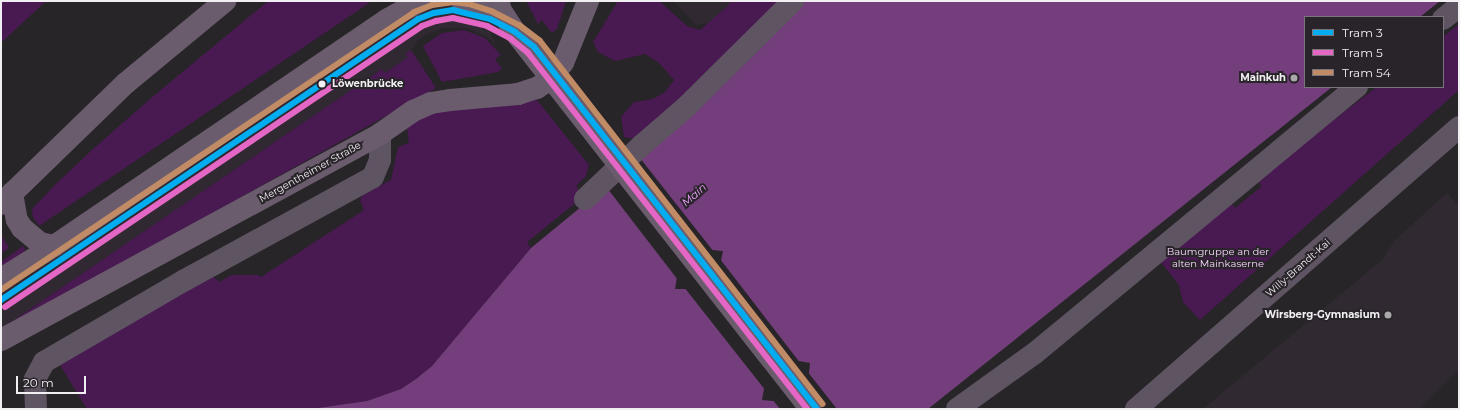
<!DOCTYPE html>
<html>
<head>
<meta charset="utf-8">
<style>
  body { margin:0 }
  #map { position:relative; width:1460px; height:410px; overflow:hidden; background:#272528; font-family:Montserrat,sans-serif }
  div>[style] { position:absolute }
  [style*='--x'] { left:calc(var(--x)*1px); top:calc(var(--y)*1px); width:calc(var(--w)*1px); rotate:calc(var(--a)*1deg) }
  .built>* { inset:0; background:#312932 }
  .green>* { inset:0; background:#491951 }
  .water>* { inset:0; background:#733e7b }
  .pier>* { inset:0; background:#272528 }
  .minor>* { height:22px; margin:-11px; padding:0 11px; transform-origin:11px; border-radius:11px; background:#5f5462 }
  .major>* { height:22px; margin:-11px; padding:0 11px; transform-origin:11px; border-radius:11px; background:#6a5c6d }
  .tram-1>* { height:6px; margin:-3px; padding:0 3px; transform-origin:3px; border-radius:3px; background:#01adf0 }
  .tram-2>* { height:6px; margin:-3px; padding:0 3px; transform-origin:3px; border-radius:3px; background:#e467c5 }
  .tram-3>* { height:6px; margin:-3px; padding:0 3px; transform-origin:3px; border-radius:3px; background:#c18c65 }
  .dots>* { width:11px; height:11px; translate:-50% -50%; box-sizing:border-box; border:2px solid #282429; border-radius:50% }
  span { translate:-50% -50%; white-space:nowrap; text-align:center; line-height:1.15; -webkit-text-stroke:4px #282429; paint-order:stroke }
  .poi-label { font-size:10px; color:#f2eff3; font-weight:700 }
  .right { translate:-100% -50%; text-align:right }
  .stop-label { font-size:10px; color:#f2eff3; font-weight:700 }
  .left { translate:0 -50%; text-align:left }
  .street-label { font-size:10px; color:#f2eff3 }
  .park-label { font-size:10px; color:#f6d6fb }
  .water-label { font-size:11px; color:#f1a1fe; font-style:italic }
  .frame { position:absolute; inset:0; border:2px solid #f2eff3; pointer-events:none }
  .legend { position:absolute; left:1304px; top:16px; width:140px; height:72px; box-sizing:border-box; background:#282429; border:1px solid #79757a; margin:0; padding:5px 7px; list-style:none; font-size:12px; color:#f2eff3 }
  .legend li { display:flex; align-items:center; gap:8px; height:20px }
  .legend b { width:20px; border:1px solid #79757a }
  .scale { position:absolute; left:16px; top:376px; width:70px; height:18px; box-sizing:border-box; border:2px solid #f2eff3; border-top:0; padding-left:5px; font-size:12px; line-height:14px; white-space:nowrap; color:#f2eff3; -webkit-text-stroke:3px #282429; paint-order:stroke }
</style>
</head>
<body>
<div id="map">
  <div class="built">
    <div style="clip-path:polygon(673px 1px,782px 1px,769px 13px,696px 25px)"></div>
    <div style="clip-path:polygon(439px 5px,461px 6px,482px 15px,496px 45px,487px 37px,467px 28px,444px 28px,425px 35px,418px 40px,411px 50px,406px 54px,408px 57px,385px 73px,382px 69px,1px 329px,1px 290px,404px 21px,427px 8px)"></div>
    <div style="clip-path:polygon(1447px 193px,1459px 206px,1459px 369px,1419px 409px,1203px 409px,1382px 260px,1395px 240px)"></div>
  </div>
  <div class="green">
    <div style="clip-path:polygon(1px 1px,46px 1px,1px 43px)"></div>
    <div style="clip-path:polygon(268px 1px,372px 1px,39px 226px,33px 217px,32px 209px,57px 183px,94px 148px,150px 99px)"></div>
    <div style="clip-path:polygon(526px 1px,566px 1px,557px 29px,552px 33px,542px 20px,538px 24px)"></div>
    <div style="clip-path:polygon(618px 1px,659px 1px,687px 26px,700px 30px,728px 6px,731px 1px,782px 1px,643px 138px,635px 139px,624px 137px,621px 117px,634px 102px,653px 99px,665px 92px,674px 80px,659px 63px,645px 54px,615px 61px,598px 52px,593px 42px)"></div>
    <div style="clip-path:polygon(1459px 24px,1459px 90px,1200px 320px,1183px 302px,1179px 285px,1160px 261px,1229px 200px,1235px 208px,1262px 186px,1256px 179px,1377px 87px,1443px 87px,1443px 37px)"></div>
    <div style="clip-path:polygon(464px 30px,485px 38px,501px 55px,495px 59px,502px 69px,498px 72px,442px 82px,423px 46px,442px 33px)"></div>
    <div style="clip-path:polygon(411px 50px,436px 88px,168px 238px,1px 329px,382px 69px,385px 73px,408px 57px,405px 54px)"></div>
    <div style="clip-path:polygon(537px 100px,589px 165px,586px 176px,576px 186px,583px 197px,527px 242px,531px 248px,432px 366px,416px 379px,401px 389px,367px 401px,311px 409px,87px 409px,54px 355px,214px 277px,219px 282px,232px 275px,258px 275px,261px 277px,364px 210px,360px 200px,363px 195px,391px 180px,398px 147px,409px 143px,406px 120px,421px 113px)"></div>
    <div style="clip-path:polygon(1px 235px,9px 248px,1px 253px)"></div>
    <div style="clip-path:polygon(23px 246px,26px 252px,1px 270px,1px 262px)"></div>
  </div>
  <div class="water">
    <div style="clip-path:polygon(evenodd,796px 1px,1440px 1px,1420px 17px,1305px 17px,1305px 87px,1332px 87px,928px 409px,311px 409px,367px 401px,401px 389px,416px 379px,432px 366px,531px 248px,587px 202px,796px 1px,712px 250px,723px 251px,721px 261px,686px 289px,675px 289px,677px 277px,712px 250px,796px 1px,799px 361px,810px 363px,809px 373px,773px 401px,762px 400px,764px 389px,799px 361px)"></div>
  </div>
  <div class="pier">
    <div style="clip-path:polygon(636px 153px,714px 252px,678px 280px,604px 184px)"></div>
    <div style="clip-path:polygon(720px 259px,801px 364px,766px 391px,684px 287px)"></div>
    <div style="clip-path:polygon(807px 371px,837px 409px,780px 409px,772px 399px)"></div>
  </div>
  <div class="minor">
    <div style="--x:1443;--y:19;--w:21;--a:-39"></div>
    <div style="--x:585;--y:199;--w:79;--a:-43.5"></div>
    <div style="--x:642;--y:145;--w:58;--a:-40.8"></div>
    <div style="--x:686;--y:107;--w:151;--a:-44.7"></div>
    <div style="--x:36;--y:409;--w:30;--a:-92"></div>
    <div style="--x:35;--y:379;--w:19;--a:-62"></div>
    <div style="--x:44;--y:362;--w:163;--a:-30.2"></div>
    <div style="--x:185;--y:280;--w:214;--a:-28.7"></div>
    <div style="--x:373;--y:177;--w:18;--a:-68"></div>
    <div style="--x:380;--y:160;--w:26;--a:-90"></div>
    <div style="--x:957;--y:409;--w:96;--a:-35.7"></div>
    <div style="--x:1035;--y:353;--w:418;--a:-39.6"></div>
    <div style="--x:1136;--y:409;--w:429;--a:-41.1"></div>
  </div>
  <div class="major">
    <div style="--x:462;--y:1;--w:39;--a:12"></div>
    <div style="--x:499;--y:1;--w:8;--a:83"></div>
    <div style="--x:500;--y:9;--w:27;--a:57"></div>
    <div style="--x:515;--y:32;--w:479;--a:51.9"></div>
    <div style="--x:12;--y:193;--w:27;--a:80"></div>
    <div style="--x:17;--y:220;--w:9;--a:58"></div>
    <div style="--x:22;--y:228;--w:23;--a:40"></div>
    <div style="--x:40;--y:243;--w:14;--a:12"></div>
    <div style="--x:1;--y:204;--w:174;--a:-44.1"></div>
    <div style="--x:126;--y:83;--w:129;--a:-39.6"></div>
    <div style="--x:1;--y:279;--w:62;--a:-31.9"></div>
    <div style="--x:54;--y:246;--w:404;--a:-34.2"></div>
    <div style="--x:388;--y:19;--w:38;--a:-29"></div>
    <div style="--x:1;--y:340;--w:431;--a:-28.5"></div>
    <div style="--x:380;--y:134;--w:40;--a:-34.9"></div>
    <div style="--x:413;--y:111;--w:20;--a:-24"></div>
    <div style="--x:431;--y:103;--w:19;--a:-9"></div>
    <div style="--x:450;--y:100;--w:68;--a:-5"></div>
    <div style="--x:518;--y:94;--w:20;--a:-18"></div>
    <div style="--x:537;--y:88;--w:14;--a:-34"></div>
    <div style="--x:549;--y:80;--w:22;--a:-51"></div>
    <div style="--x:563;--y:63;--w:67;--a:-68"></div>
  </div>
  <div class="tram-1">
    <div style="--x:1;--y:300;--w:503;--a:-33.97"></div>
    <div style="--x:418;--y:19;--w:17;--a:-21"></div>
    <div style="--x:434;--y:13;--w:19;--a:-9"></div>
    <div style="--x:453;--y:10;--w:38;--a:14"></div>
    <div style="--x:490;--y:19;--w:28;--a:27"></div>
    <div style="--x:515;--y:32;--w:24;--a:38"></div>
    <div style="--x:534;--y:47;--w:459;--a:52"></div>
  </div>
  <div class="tram-2">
    <div style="--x:5;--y:307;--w:503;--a:-33.97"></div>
    <div style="--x:422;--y:26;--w:15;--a:-20"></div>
    <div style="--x:436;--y:21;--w:17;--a:-10"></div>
    <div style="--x:453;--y:18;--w:35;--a:13"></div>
    <div style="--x:487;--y:26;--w:27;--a:28"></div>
    <div style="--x:511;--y:39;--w:22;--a:39"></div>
    <div style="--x:528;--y:53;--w:452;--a:51.9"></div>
  </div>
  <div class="tram-3">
    <div style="--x:1;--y:290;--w:498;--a:-33.9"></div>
    <div style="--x:414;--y:12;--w:19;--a:-21"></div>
    <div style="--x:432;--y:5;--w:22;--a:-8"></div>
    <div style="--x:454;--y:2;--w:15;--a:8"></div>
    <div style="--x:469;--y:4;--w:25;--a:18"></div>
    <div style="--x:493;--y:12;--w:29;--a:27"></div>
    <div style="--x:519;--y:25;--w:26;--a:37"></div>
    <div style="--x:540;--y:41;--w:460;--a:52.1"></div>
  </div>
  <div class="dots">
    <div style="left:1294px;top:78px;background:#aba8ac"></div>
    <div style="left:322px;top:84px;background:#f2eff3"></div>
    <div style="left:1388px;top:315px;background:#aba8ac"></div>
  </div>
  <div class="poi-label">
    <span class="right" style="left:1286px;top:78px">Mainkuh</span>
    <span class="right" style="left:1380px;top:315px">Wirsberg-Gymnasium</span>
  </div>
  <div class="stop-label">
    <span class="left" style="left:332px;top:84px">Löwenbrücke</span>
  </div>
  <div class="street-label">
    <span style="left:310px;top:172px;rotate:-29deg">Mergentheimer Straße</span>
    <span style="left:1298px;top:268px;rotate:-41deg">Willy-Brandt-Kai</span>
  </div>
  <div class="park-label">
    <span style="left:1218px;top:257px">Baumgruppe an der<br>alten Mainkaserne</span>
  </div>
  <div class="water-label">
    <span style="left:694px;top:195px;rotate:-41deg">Main</span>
  </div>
  <div class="frame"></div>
  <ul class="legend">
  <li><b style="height:5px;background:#01adf0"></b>Tram 3</li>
  <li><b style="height:5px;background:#e467c5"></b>Tram 5</li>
  <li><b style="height:5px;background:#c18c65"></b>Tram 54</li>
  </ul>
  <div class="scale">20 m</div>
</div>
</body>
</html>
